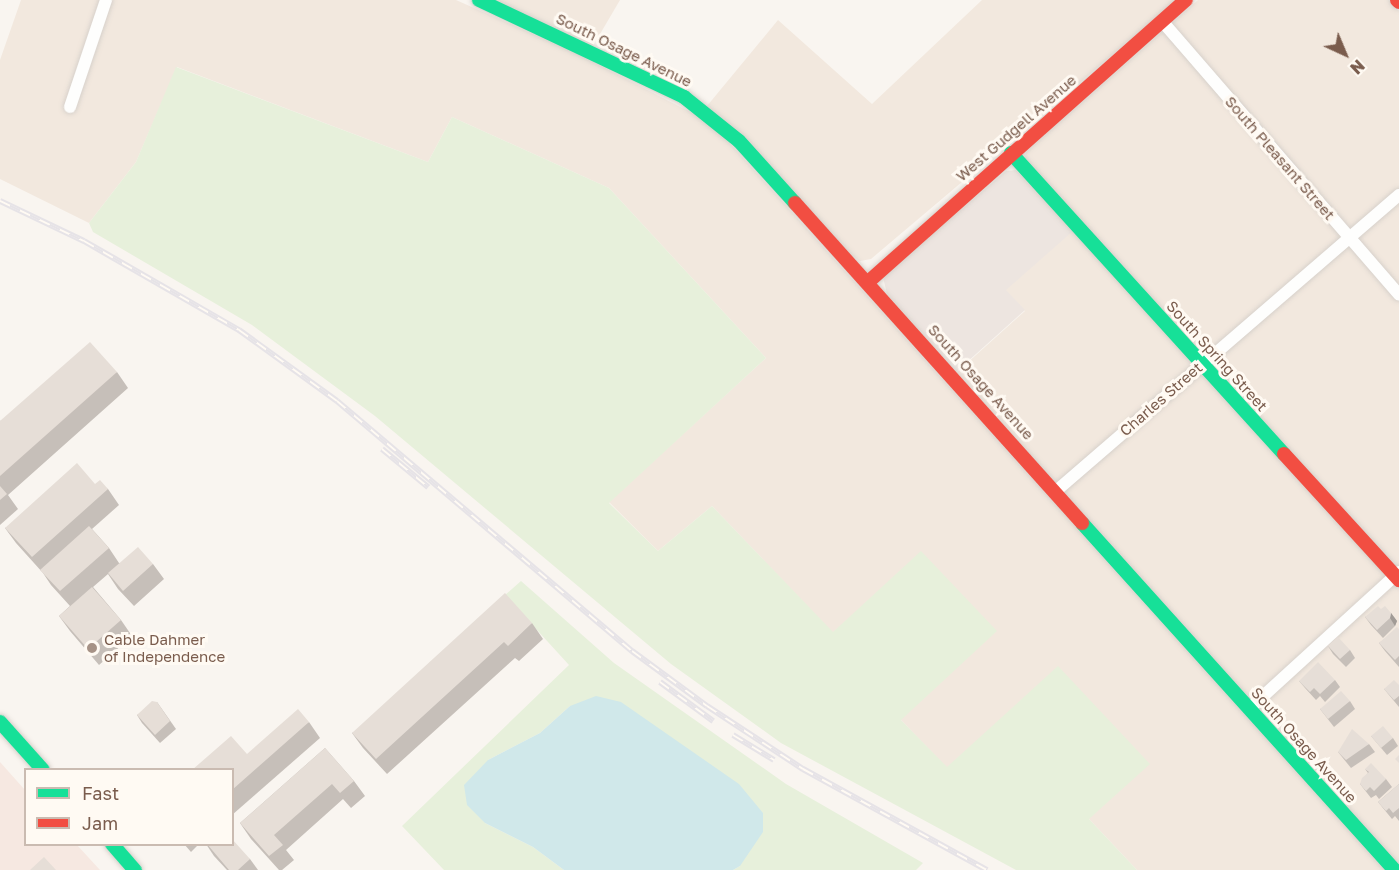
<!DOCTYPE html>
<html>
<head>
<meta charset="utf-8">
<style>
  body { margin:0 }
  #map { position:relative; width:1399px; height:870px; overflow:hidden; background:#f9f5f0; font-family:"Golos Text",sans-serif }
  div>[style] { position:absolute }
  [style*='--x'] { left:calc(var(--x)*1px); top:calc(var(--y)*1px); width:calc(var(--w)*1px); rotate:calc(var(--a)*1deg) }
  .residential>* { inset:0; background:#f2e8de }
  .commercial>* { inset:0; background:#f6e8e1 }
  .industrial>* { inset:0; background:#ede5e0 }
  .green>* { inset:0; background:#e7f0db }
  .water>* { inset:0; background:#d0e8ea }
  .roads { filter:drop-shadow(0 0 2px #d7d1cb) drop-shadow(0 0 2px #d7d1cb) }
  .street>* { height:12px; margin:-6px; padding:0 6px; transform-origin:6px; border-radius:6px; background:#fefefd }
  .fast>* { height:14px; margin:-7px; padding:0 7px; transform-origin:7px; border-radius:7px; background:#16e098 }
  .jam>* { height:14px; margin:-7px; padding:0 7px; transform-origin:7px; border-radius:7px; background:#f24e42 }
  .rail>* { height:6px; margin-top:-3px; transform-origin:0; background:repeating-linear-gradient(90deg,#fffaf3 0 11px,#e6e3e7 0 22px); box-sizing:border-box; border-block:2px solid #e6e3e7 }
  .wall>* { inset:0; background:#c6bfb9 }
  .shaded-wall>* { inset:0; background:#a19b96 }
  .building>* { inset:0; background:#e6ded7 }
  .dots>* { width:16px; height:16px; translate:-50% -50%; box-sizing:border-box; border:3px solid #fffaf3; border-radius:50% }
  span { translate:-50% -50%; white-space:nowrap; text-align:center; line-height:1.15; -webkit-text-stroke:6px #fffaf3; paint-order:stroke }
  .street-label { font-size:15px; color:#7a5c4d }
  .poi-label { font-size:15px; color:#7a5c4d }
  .left { translate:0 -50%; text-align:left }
  .legend { position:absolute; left:24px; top:768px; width:210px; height:78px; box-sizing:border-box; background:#fffaf3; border:2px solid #cabbb1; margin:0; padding:8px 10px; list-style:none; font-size:18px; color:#7a5c4d }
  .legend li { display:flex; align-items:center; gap:12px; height:30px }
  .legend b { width:30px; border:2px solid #cabbb1 }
  .north { position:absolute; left:1315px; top:24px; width:60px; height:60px; -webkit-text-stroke:4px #fffaf3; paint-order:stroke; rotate:136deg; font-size:16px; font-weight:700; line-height:24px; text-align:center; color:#7a5c4d }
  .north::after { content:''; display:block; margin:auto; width:21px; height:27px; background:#7a5c4d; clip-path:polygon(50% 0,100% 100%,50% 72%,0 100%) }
</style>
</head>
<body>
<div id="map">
  <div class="residential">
    <div style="clip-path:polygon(21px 0,456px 0,573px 52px,700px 117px,723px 136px,1385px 870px,1137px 870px,1089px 819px,947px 768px,901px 720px,833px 633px,712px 506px,658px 551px,609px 502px,766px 358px,609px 188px,452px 117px,428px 162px,177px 67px,136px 162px,89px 223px,0 179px,0 60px)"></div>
    <div style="clip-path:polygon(492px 0,620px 0,593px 46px)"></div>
    <div style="clip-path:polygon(982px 0,1177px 0,871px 259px,860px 261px,851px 255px,707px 106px,778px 20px,872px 104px)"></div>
    <div style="clip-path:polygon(1198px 0,1389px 0,1399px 11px,1399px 866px,956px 373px,1025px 311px,1005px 290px,1026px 152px)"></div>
  </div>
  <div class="commercial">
    <div style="clip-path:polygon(0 762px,25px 790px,26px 844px,77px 845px,100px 870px,0 870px)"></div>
  </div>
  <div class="industrial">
    <div style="clip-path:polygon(1016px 170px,1073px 231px,1006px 290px,1025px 310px,956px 372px,887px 294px,883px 277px,1006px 171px)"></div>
  </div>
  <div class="green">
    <div style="clip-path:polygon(176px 67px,428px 162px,452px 117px,609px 188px,766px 358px,609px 503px,658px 551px,712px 506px,833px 632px,921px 551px,997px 631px,901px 720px,947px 767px,1058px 666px,1150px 764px,1089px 819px,1137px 870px,1016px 870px,781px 743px,671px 664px,375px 416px,252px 325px,93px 232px,89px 223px,136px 162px)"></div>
    <div style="clip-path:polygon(521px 581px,614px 663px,786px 784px,923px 863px,916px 870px,733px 870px,740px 866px,570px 706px,540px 733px,488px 760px,485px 823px,533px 847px,564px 870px,444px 870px,402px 826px,569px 665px,505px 595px)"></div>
  </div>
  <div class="water">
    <div style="clip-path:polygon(596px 696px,621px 702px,739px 784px,763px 813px,763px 832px,740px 866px,733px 870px,564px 870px,533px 847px,485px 823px,467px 805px,464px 785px,488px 760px,540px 733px,570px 706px)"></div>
  </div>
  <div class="roads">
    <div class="street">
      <div style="--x:1162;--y:21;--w:362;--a:49.1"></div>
      <div style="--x:70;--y:107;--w:113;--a:-71.4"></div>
      <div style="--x:1056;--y:491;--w:453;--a:-40.8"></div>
      <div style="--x:1249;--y:709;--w:203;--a:-42.4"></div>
    </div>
    <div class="fast">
      <div style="--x:479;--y:0;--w:227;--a:25.3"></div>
      <div style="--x:684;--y:97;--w:70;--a:38.7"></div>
      <div style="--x:739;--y:141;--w:84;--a:47.9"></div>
      <div style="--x:1011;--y:153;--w:406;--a:47.8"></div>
      <div style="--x:1082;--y:523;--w:467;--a:48"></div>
      <div style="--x:0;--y:722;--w:64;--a:48.1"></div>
      <div style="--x:112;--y:844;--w:35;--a:49"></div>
    </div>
    <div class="jam">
      <div style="--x:1397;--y:0;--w:3;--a:45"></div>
      <div style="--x:795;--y:203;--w:430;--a:48.1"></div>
      <div style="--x:868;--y:282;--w:425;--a:-41.6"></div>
      <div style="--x:1284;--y:454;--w:171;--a:47.6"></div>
    </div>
  </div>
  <div class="rail">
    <div style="--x:0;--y:201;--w:93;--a:25.5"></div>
    <div style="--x:84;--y:241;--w:179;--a:29.9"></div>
    <div style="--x:239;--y:330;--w:121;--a:35.9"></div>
    <div style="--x:337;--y:401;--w:387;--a:40.3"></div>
    <div style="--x:632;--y:651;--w:93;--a:36.3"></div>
    <div style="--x:707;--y:706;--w:115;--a:33.3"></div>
    <div style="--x:803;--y:769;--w:210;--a:28.8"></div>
    <div style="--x:382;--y:449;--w:60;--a:39.6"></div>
    <div style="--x:660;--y:682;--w:66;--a:36.3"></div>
    <div style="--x:733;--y:735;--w:48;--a:31.4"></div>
  </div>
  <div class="wall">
    <div style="clip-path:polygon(117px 372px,128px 388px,8px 495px,18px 509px,0 525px,0 421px)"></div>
    <div style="clip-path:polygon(95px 484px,108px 489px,119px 505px,92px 529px,109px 548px,119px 563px,153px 564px,164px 579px,134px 606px,118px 589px,108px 574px,93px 587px,121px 620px,132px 636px,99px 665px,70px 631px,59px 616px,70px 606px,51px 585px,43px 573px,16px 543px,5px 528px)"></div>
    <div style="clip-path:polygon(1381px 609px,1391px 613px,1397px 621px,1395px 626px,1383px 638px,1371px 625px,1365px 617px)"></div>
    <div style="clip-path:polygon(532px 623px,543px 639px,519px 661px,515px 658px,387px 774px,363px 748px,352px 733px)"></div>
    <div style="clip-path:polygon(1399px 629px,1399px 667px,1385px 651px,1379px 643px)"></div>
    <div style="clip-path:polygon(1328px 646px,1350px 650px,1355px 658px,1346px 667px,1333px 654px)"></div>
    <div style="clip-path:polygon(1335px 680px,1340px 687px,1325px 702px,1320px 696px,1316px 700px,1305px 688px,1299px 681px)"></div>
    <div style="clip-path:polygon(1399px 685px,1399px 707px,1384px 689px)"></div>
    <div style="clip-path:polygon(1350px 701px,1355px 709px,1334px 727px,1320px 709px)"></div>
    <div style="clip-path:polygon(157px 702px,176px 729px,160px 743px,142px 723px,137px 715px)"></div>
    <div style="clip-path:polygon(309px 722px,320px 738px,232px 815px,232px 770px)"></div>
    <div style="clip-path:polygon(1371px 736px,1393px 738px,1398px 746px,1387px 755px)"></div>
    <div style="clip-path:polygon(1369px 744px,1375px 752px,1351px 768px,1338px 752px)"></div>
    <div style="clip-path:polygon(325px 748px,354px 781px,365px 796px,351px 808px,343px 799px,286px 850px,294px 860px,282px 870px,279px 870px,251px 839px,240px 823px)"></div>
    <div style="clip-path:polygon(1365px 769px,1386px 779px,1392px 787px,1379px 799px,1376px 795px,1371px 798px,1360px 784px,1368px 773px)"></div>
    <div style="clip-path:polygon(1399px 784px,1399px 821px,1395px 816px,1392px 819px,1378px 802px)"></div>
    <div style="clip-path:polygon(184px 844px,199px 844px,191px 852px)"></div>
    <div style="clip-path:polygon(206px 844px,250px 859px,258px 870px,227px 870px,214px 856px)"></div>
  </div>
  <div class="shaded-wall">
    <div style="clip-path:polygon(1391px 613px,1397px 621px,1395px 626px,1390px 618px)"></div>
  </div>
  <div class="building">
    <div style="clip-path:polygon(90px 342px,117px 372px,0 476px,0 421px)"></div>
    <div style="clip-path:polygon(77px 463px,95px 484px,100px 480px,108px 489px,32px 557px,5px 528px)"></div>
    <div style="clip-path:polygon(0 486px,7px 494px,0 500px)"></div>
    <div style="clip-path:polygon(89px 526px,109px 548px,60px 591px,40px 570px)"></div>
    <div style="clip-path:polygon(138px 547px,153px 564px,123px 591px,108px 573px)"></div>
    <div style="clip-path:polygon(92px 587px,121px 620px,88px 649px,59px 616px)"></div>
    <div style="clip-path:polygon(505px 593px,532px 623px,508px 646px,504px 642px,376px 759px,352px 733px)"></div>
    <div style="clip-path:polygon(1378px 606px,1381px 609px,1385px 606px,1391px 613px,1390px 618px,1377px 630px,1365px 617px)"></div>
    <div style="clip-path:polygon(1397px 627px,1399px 629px,1399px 656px,1395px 660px,1379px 643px)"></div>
    <div style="clip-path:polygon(1338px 637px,1350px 650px,1340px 659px,1328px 646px)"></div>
    <div style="clip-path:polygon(1318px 662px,1335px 680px,1320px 694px,1314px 688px,1310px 692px,1299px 681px)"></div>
    <div style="clip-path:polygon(1394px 680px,1399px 685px,1399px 696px,1394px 700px,1384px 689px)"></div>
    <div style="clip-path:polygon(1341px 691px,1350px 701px,1328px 719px,1320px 709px)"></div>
    <div style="clip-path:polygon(152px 701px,157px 702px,170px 721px,155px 735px,137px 715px)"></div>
    <div style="clip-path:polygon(298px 709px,309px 722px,232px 790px,232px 770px,192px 770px,231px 736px,247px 754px)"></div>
    <div style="clip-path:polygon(1383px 726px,1393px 738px,1381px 748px,1371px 736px)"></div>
    <div style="clip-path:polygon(1352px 729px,1369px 744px,1346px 760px,1338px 752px)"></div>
    <div style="clip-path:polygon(325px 748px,354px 781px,340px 793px,332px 784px,274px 835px,283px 845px,269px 856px,240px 823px)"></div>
    <div style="clip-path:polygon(1399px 755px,1399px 763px,1395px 759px)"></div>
    <div style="clip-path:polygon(1371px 763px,1386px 779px,1374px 791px,1370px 787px,1366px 791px,1360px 784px,1362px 778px,1369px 772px,1365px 769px)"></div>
    <div style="clip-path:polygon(1399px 784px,1399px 808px,1393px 813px,1389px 808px,1386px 811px,1378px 802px)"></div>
    <div style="clip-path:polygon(232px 839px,250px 859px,238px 870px,229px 870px,207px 844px,232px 844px)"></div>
    <div style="clip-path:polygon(44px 857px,56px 870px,30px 870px)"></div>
  </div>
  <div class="dots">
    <div style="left:92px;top:648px;background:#a69286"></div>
  </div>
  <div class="street-label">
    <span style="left:624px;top:50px;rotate:26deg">South Osage Avenue</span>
    <span style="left:1016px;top:128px;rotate:-41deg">West Gudgell Avenue</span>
    <span style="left:1280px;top:158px;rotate:49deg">South Pleasant Street</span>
    <span style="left:1217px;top:356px;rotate:48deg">South Spring Street</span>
    <span style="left:981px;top:382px;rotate:48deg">South Osage Avenue</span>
    <span style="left:1161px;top:399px;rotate:-41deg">Charles Street</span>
    <span style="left:1304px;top:745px;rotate:48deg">South Osage Avenue</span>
  </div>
  <div class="poi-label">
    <span class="left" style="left:104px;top:648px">Cable Dahmer<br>of Independence</span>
  </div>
  <ul class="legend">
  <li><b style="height:8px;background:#16e098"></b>Fast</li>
  <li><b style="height:8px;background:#f24e42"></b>Jam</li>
  </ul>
  <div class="north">N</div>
</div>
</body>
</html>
